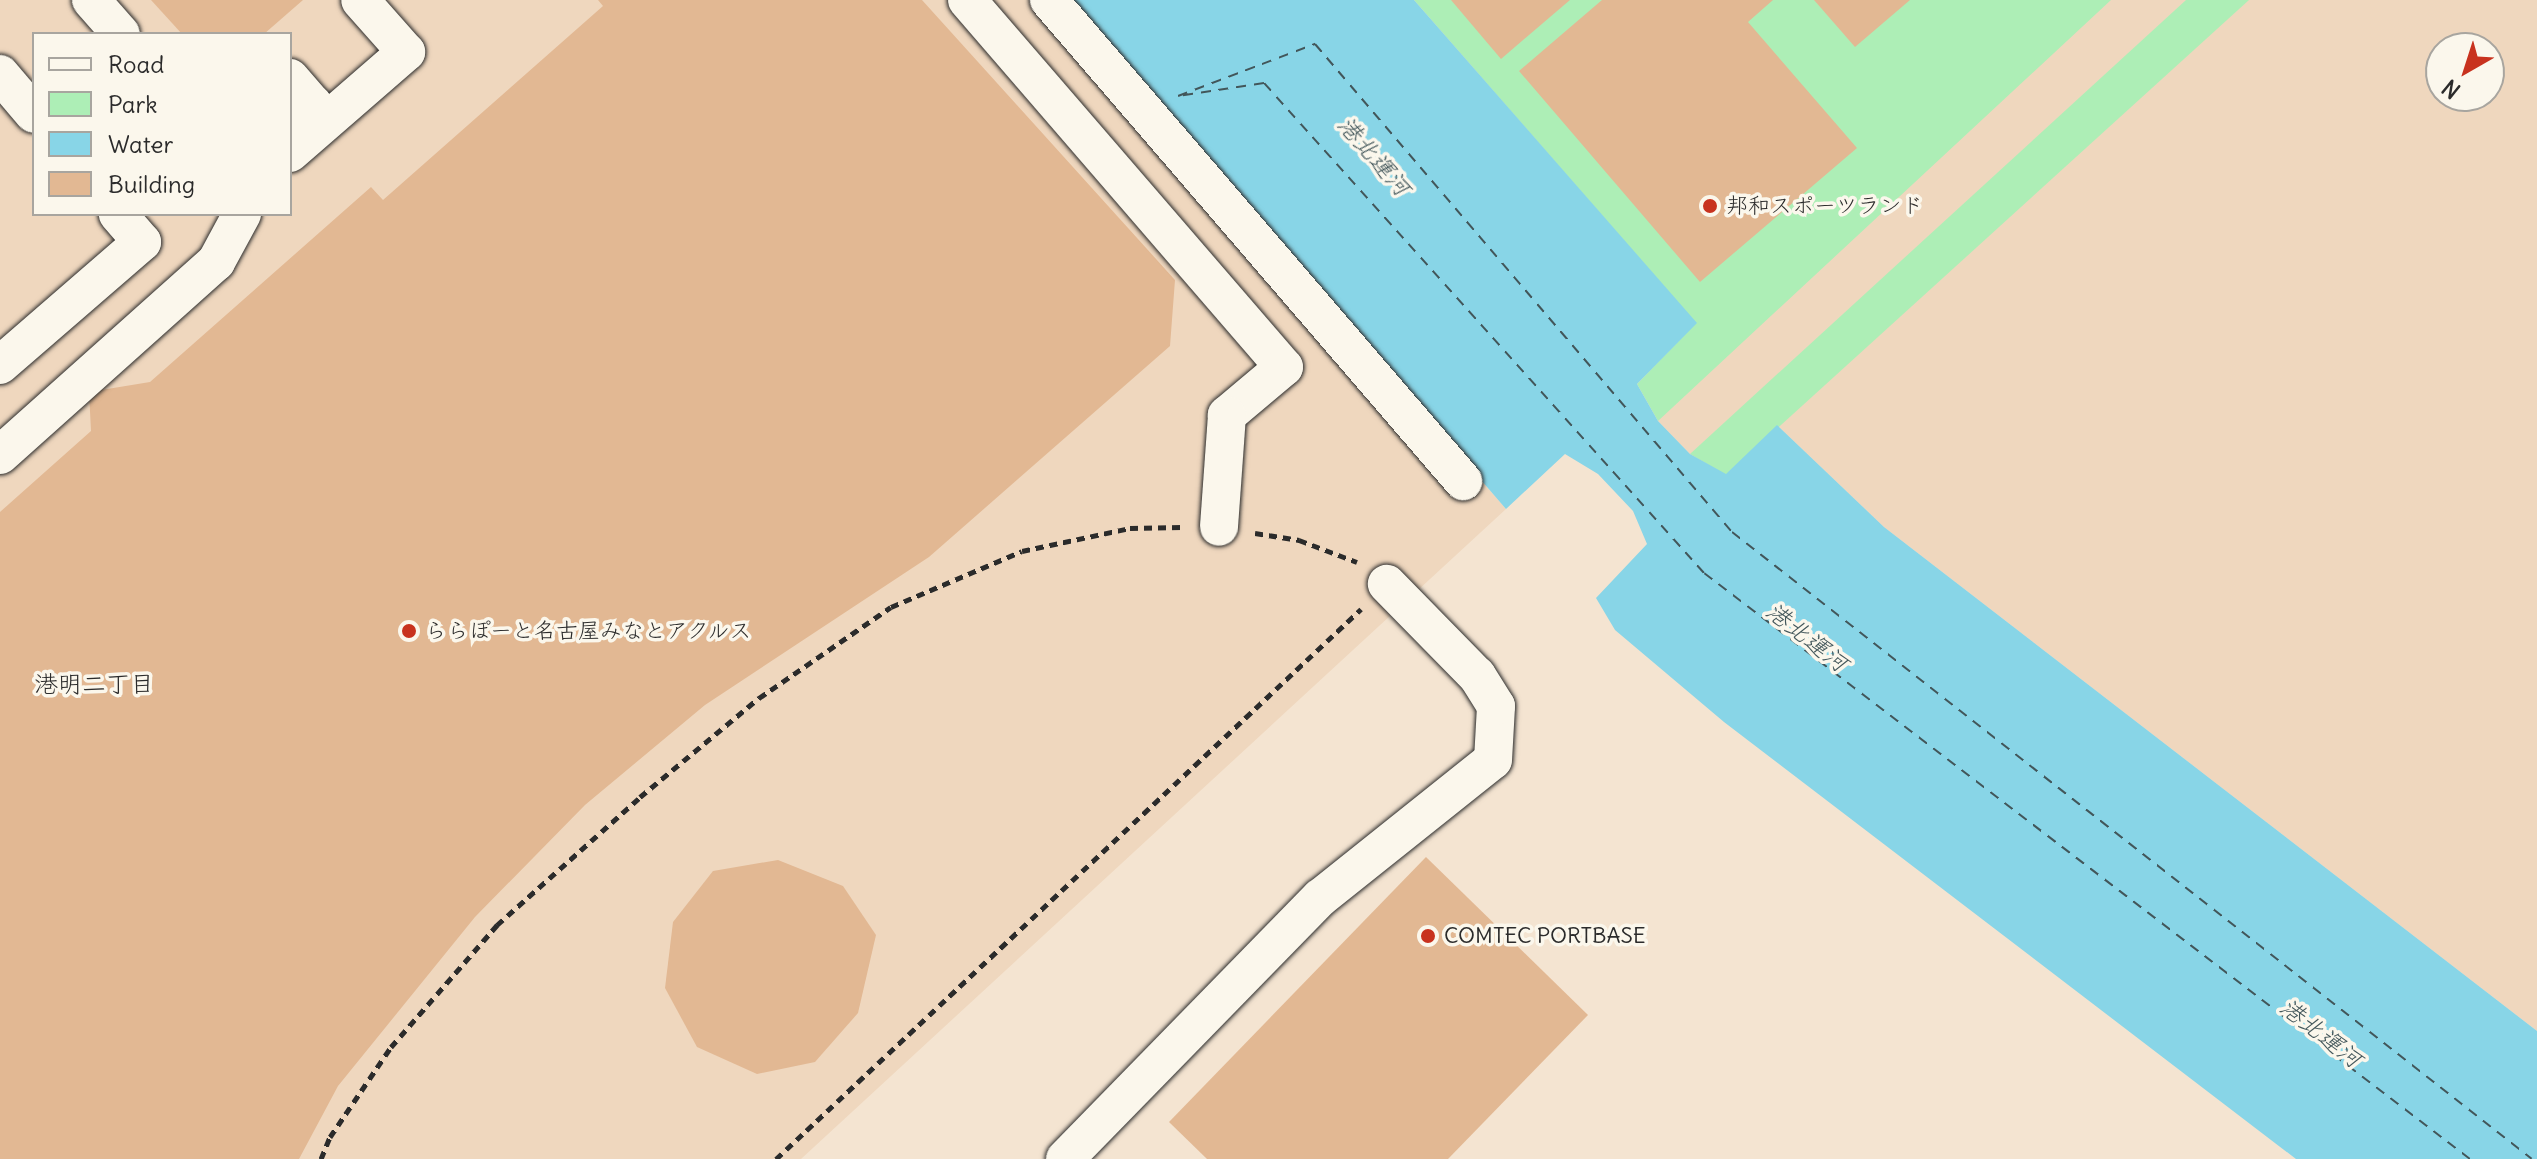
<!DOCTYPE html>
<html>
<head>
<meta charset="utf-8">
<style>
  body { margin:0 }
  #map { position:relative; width:2537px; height:1159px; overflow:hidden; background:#f4e4d1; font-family:Delius,"Klee One",sans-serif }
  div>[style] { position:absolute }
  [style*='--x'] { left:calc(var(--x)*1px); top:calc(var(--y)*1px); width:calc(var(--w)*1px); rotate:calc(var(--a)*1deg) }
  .built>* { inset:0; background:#efd7be }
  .green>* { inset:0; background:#adeeb6 }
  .water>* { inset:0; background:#88d5e7 }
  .ferry>* { height:2px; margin-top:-1px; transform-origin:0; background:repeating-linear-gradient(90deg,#42565a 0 10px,transparent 0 18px) }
  .building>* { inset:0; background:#e2b893 }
  .path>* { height:5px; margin-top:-2.5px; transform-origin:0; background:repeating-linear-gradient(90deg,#2b2b2b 0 8px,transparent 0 14px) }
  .roads { filter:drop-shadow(0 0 2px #2b2b2b) drop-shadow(0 0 2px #2b2b2b) }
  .minor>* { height:38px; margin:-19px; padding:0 19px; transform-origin:19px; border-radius:19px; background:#fbf7ec }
  .dots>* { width:22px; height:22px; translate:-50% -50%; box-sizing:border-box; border:4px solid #fbf7ec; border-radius:50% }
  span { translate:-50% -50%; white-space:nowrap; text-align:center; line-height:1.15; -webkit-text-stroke:7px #fbf7ec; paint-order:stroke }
  .poi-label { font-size:22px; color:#2b2b2b }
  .left { translate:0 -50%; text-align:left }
  .water-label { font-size:24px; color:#42565a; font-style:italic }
  .neighbourhood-label { font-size:24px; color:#2b2b2b }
  .legend { position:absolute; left:32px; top:32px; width:260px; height:184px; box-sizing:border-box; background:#fbf7ec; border:2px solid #a8a59f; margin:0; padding:10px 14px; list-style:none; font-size:24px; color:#2b2b2b }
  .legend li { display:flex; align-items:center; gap:16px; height:40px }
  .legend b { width:40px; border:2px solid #a8a59f }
  .north { position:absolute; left:2425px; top:32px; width:80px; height:80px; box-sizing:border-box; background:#fbf7ec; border:2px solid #a8a59f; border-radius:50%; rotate:219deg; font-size:22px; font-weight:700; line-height:32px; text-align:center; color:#2b2b2b }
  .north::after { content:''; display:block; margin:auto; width:28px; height:36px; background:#c8321e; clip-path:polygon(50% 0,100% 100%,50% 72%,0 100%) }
</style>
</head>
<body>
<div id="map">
  <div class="built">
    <div style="clip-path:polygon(evenodd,0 0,1067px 0,1506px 509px,801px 1159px,0 1159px,0 0,34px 34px,290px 34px,290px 214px,34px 214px,34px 34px)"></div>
    <div style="clip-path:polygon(evenodd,2052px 0,2537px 0,2537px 1031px,1884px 527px,1777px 425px,1726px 475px,1690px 454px,1658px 421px,1697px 323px,2052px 0,2441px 48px,2489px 48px,2489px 96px,2441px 96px,2441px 48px)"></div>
  </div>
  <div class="green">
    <div style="clip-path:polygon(1414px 0,2111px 0,1658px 421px,1637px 384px,1696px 323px)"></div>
    <div style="clip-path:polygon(2186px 0,2249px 0,1726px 475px,1690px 454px)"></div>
  </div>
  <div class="water">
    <div style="clip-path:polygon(1067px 0,1414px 0,1697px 323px,1637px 384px,1658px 421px,1690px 454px,1726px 474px,1777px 425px,1884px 527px,2537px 1031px,2537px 1159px,2296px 1159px,1724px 722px,1615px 630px,1596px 598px,1647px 544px,1633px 511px,1598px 474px,1565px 454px,1506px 509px)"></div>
  </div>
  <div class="ferry">
    <div style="--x:2470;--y:1159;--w:964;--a:-142.58"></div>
    <div style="--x:1704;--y:573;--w:659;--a:-131.92"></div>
    <div style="--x:1264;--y:83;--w:87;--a:171.4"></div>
    <div style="--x:1178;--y:96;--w:147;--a:-20.8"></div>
    <div style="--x:1315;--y:44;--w:642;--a:49.49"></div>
    <div style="--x:1732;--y:532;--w:1016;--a:38.09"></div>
  </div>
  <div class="building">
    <div style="clip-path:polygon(151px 0,303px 0,264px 34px,182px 34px)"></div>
    <div style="clip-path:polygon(598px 0,922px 0,1175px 280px,1170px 346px,929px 557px,705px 705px,585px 805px,475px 917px,338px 1086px,299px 1159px,0 1159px,0 512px,91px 431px,89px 392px,150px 382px,371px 187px,383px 200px,603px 6px)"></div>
    <div style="clip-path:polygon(1451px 0,1570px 0,1501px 59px)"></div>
    <div style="clip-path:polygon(1602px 0,1773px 0,1748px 22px,1857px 148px,1700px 282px,1519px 71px)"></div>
    <div style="clip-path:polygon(1814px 0,1910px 0,1855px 47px)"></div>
    <div style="clip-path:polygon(1426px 857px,1588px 1015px,1448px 1159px,1207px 1159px,1169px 1122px)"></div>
    <div style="clip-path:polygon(778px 860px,843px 886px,876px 935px,858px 1013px,815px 1062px,757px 1074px,697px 1047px,665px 988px,673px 922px,713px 871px)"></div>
  </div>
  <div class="path">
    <div style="--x:1255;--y:533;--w:45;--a:9"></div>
    <div style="--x:1299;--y:540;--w:62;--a:20.8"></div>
    <div style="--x:321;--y:1159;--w:24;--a:-68"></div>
    <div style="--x:330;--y:1137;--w:109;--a:-55.9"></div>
    <div style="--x:391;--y:1047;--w:162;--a:-49"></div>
    <div style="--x:497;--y:925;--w:192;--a:-41.8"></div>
    <div style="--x:640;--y:797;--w:155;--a:-39.8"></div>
    <div style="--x:759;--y:698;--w:160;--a:-34.6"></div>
    <div style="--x:891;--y:607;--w:142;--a:-23.1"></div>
    <div style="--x:1022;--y:551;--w:110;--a:-12"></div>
    <div style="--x:1130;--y:528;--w:52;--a:-1.1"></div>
    <div style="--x:776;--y:1159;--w:803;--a:-43.23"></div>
  </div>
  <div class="roads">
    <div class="minor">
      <div style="--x:91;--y:0;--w:45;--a:48.6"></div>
      <div style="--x:967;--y:0;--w:485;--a:49.2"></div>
      <div style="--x:1284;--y:367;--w:75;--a:139.9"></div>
      <div style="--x:1227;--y:415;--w:112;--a:94.1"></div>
      <div style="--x:1049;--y:0;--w:635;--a:49.28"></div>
      <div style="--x:0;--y:74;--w:52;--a:49.6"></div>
      <div style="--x:290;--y:78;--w:35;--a:49"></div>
      <div style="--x:313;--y:104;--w:31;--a:138"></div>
      <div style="--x:290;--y:153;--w:154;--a:-41"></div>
      <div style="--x:406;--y:52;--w:69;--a:-131.5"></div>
      <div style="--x:0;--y:365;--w:188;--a:-40.9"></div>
      <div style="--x:142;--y:242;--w:37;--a:-131"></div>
      <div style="--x:0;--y:455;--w:290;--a:-41.8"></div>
      <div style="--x:216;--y:262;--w:55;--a:-61.6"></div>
      <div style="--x:1065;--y:1159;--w:365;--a:-45.7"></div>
      <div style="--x:1320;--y:898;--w:221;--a:-38.6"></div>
      <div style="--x:1493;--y:760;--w:54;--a:-86.8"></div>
      <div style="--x:1496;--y:706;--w:36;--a:-122"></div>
      <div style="--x:1477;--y:676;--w:129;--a:-134.4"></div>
    </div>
  </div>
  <div class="dots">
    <div style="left:1710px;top:206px;background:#c8321e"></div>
    <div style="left:409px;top:631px;background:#c8321e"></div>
    <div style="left:1428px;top:936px;background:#c8321e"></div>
  </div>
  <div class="poi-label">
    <span class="left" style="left:1726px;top:206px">邦和スポーツランド</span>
    <span class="left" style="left:425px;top:631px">ららぽーと名古屋みなとアクルス</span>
    <span class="left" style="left:1444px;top:936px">COMTEC PORTBASE</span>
  </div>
  <div class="water-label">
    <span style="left:1374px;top:156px;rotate:49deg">港北運河</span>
    <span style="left:1807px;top:637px;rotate:38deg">港北運河</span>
    <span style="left:2321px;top:1033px;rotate:38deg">港北運河</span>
  </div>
  <div class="neighbourhood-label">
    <span style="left:94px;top:684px">港明二丁目</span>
  </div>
  <ul class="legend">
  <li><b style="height:10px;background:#fbf7ec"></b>Road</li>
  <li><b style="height:22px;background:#adeeb6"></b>Park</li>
  <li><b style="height:22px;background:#88d5e7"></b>Water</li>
  <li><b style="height:22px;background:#e2b893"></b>Building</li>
  </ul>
  <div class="north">N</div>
</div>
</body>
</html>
